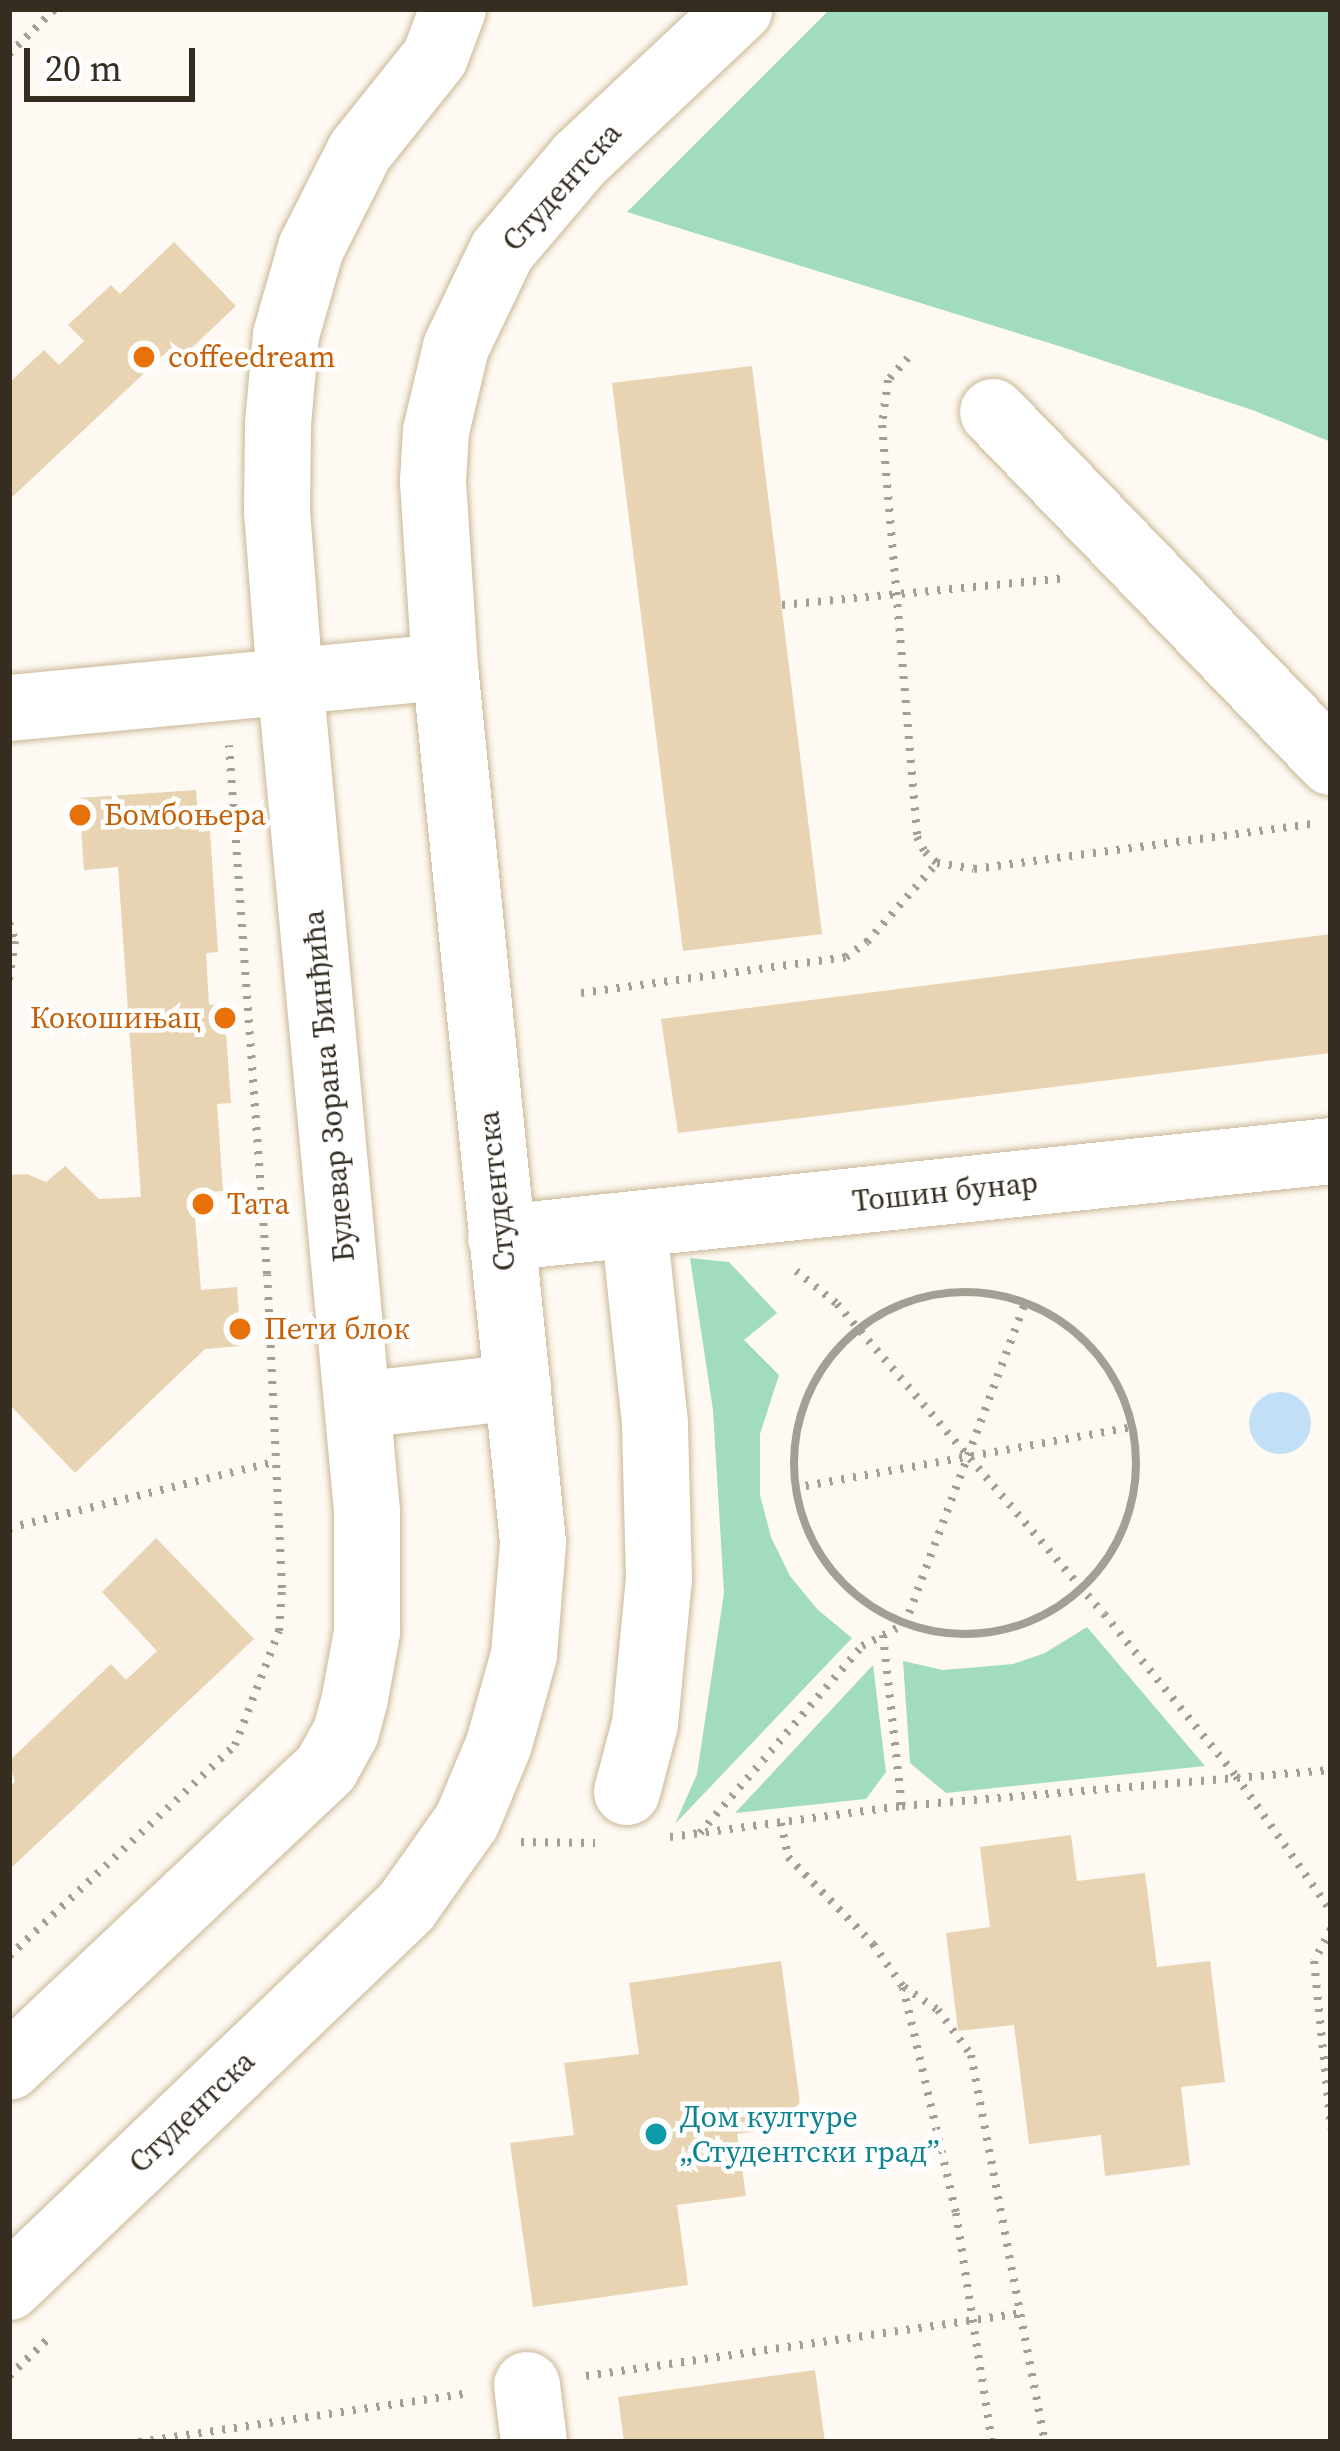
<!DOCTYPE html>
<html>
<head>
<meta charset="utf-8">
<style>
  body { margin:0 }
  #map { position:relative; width:1340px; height:2451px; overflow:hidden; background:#fefaf3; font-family:"Source Serif 4",serif }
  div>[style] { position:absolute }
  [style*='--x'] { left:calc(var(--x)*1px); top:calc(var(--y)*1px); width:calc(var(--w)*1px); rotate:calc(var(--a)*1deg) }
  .green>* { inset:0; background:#a0dcbd }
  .water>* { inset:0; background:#c1e0f8 }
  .round { border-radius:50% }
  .building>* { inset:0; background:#e8d3b2 }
  .path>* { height:8px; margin-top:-4px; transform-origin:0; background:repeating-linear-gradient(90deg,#a49f95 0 3px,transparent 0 12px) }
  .path>.ring { margin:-4px; padding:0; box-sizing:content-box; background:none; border:8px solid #a49f95; border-radius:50% }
  .roads { filter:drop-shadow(0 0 3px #cab796) drop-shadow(0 0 3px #cab796) }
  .minor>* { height:66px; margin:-33px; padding:0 33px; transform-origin:33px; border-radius:33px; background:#fff }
  .dots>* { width:33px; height:33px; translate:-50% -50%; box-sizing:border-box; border:6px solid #fff; border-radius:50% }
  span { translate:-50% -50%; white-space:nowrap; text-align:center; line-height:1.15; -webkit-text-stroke:9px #fff; paint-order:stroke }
  .street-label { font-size:30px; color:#342d20 }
  .food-label { font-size:30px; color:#c56008 }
  .left { translate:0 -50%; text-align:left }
  .right { translate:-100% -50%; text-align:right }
  .culture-label { font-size:30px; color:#0d838f }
  .frame { position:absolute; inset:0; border:12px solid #342d20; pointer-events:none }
  .scale { position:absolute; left:24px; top:48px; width:171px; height:54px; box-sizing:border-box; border:6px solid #342d20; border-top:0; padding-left:15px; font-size:36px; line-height:42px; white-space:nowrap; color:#342d20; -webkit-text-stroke:9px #fff; paint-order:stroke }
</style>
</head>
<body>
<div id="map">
  <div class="green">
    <div style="clip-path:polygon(830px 9px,1331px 9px,1331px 442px,1255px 411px,1062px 347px,627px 212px)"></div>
    <div style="clip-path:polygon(690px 1258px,729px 1262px,777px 1313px,744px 1340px,779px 1375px,760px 1434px,760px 1495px,771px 1537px,790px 1576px,818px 1610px,852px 1638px,675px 1824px,697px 1774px,724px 1593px,713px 1410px)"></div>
    <div style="clip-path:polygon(1087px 1627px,1205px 1766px,946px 1793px,910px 1763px,903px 1661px,943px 1670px,1013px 1664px,1045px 1653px)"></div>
    <div style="clip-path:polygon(873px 1665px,886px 1772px,866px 1799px,735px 1813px)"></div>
  </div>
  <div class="water">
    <div class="round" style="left:1249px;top:1392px;width:62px;height:62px"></div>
  </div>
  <div class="building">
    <div style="clip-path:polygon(174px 242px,236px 306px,181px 358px,171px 348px,9px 500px,9px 383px,44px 350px,59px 365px,84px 341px,68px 325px,111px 285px,120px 294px)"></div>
    <div style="clip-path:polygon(752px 366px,822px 934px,683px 951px,612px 383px)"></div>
    <div style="clip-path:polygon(196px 790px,199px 832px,210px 831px,218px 952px,206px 953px,209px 1005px,224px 1004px,231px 1103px,217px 1104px,223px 1191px,193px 1193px,201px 1290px,237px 1287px,241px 1346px,205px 1349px,75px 1473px,9px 1404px,9px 1175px,27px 1174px,46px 1182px,65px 1166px,99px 1199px,141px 1197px,118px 867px,84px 870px,79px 798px)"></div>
    <div style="clip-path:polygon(1331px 934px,1331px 1053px,678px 1133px,661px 1019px)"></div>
    <div style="clip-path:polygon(156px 1538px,254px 1639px,9px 1870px,9px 1787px,15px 1782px,9px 1761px,111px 1664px,126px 1680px,157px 1651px,102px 1592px)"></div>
    <div style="clip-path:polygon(1071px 1835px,1077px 1881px,1145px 1873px,1157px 1967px,1210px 1961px,1225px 2082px,1181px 2087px,1190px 2165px,1105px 2176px,1101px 2135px,1029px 2144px,1014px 2025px,958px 2031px,946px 1933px,990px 1927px,980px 1847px)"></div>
    <div style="clip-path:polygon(781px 1961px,803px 2125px,737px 2134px,746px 2196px,677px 2205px,688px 2285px,533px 2307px,510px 2143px,574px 2135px,564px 2063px,639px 2054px,629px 1983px)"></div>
    <div style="clip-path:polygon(815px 2370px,825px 2442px,624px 2442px,618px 2397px)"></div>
  </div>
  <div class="path">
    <div style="--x:9;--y:54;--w:64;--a:-44.4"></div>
    <div style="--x:908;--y:358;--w:30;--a:132"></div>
    <div style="--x:888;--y:380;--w:45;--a:97.6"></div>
    <div style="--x:882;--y:425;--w:413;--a:85.1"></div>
    <div style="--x:917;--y:837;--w:17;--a:62"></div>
    <div style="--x:925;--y:852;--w:16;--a:43"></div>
    <div style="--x:937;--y:863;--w:37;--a:9"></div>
    <div style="--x:974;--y:869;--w:347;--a:-7.6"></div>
    <div style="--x:782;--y:605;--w:286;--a:-5.4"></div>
    <div style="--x:9;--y:923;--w:19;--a:72"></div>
    <div style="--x:15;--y:941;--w:39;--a:99"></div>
    <div style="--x:581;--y:993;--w:267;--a:-7.7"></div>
    <div style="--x:846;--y:957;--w:26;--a:-36"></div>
    <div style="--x:867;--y:942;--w:106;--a:-48.5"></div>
    <div style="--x:796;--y:1271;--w:53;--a:38.8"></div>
    <div style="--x:837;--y:1304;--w:409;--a:49.3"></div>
    <div style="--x:1104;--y:1614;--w:209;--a:50.8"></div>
    <div style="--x:1236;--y:1776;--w:165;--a:54.9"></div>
    <div class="ring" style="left:794px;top:1292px;width:334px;height:334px"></div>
    <div style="--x:794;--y:1488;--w:345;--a:-10.2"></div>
    <div style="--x:9;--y:1528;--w:273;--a:-14"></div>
    <div style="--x:883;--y:1635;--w:172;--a:83.7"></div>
    <div style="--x:781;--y:1823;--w:35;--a:78"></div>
    <div style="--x:788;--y:1857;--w:122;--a:45.7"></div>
    <div style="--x:873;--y:1944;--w:52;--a:55.1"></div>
    <div style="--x:903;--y:1987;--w:232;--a:76.8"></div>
    <div style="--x:956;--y:2213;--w:232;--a:81.1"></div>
    <div style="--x:700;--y:1833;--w:247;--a:-49.1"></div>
    <div style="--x:862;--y:1646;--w:48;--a:-27.1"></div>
    <div style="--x:905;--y:1624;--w:345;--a:-69.5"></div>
    <div style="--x:670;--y:1837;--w:234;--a:-7.6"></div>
    <div style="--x:902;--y:1806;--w:431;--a:-4.8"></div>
    <div style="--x:521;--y:1842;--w:74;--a:0.8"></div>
    <div style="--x:1331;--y:1929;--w:36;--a:118"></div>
    <div style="--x:1314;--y:1961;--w:168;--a:84.2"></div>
    <div style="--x:9;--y:1956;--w:309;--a:-43"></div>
    <div style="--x:235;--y:1745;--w:122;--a:-68.9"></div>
    <div style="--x:279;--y:1631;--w:43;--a:-86"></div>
    <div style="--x:282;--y:1588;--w:314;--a:-92.7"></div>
    <div style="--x:267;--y:1274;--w:530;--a:-94.11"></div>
    <div style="--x:904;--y:1987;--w:41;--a:34.1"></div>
    <div style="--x:938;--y:2010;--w:56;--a:53.7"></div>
    <div style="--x:971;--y:2055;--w:394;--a:79.2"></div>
    <div style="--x:9;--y:2376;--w:52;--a:-43.5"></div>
    <div style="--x:586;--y:2376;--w:436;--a:-8.2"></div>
    <div style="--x:139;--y:2442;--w:335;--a:-8.4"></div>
  </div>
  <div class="roads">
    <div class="minor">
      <div style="--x:993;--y:412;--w:487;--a:46"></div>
      <div style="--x:9;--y:708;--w:438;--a:-5.4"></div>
      <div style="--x:501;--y:1238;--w:835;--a:-5.98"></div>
      <div style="--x:359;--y:1405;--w:160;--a:-6.5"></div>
      <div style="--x:627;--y:1792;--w:70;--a:-75.2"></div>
      <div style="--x:645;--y:1724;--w:146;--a:-84.5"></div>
      <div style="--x:659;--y:1579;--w:156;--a:-91.5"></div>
      <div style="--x:655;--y:1423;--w:199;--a:-96.1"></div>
      <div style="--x:9;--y:2067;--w:436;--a:-43.3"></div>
      <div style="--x:326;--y:1768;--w:41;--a:-60.9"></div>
      <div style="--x:346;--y:1732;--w:35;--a:-75"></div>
      <div style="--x:355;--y:1698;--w:67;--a:-79.7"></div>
      <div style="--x:367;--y:1632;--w:121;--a:-90"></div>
      <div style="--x:367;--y:1511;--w:835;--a:-95.29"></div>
      <div style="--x:290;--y:680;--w:170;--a:-94.4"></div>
      <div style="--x:277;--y:510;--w:86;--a:-89.3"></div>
      <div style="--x:278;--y:424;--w:89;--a:-84.9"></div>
      <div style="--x:286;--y:335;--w:91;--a:-74"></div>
      <div style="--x:311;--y:248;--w:109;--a:-63.2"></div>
      <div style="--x:360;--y:151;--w:120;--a:-51.4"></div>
      <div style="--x:435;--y:57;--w:51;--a:-69.4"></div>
      <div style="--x:9;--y:2287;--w:550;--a:-43.75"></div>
      <div style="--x:406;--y:1907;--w:105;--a:-54.7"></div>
      <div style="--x:467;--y:1821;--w:83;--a:-67.4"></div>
      <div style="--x:499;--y:1744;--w:92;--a:-74.3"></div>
      <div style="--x:524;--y:1655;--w:113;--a:-85.4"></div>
      <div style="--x:533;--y:1542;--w:879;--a:-95.74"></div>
      <div style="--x:445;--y:667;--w:186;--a:-93.7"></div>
      <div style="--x:433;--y:481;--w:50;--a:-86.6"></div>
      <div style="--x:436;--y:431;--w:86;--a:-76.6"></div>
      <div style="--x:456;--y:347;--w:106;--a:-64.4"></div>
      <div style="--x:502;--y:251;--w:121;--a:-49.7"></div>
      <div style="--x:580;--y:159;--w:219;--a:-43.2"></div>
      <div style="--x:527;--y:2385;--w:57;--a:83"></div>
    </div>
  </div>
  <div class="dots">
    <div style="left:144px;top:357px;background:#e8710a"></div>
    <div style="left:80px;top:815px;background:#e8710a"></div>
    <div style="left:225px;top:1018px;background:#e8710a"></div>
    <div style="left:203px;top:1204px;background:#e8710a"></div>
    <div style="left:240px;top:1329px;background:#e8710a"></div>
    <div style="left:656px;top:2134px;background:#0f9aa8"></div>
  </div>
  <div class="street-label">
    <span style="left:562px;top:187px;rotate:-48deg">Студентска</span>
    <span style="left:329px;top:1086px;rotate:-95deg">Булевар Зорана Ђинђића</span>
    <span style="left:497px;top:1191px;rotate:-96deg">Студентска</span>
    <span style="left:945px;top:1192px;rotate:-6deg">Тошин бунар</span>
    <span style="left:192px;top:2112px;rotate:-44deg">Студентска</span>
  </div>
  <div class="food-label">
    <span class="left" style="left:168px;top:357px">coffeedream</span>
    <span class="left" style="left:104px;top:815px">Бомбоњера</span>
    <span class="right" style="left:201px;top:1018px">Кокошињац</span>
    <span class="left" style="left:227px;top:1204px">Тата</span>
    <span class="left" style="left:264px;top:1329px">Пети блок</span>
  </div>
  <div class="culture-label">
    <span class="left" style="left:680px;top:2134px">Дом културе<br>„Студентски град”</span>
  </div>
  <div class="frame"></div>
  <div class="scale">20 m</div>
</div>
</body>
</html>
